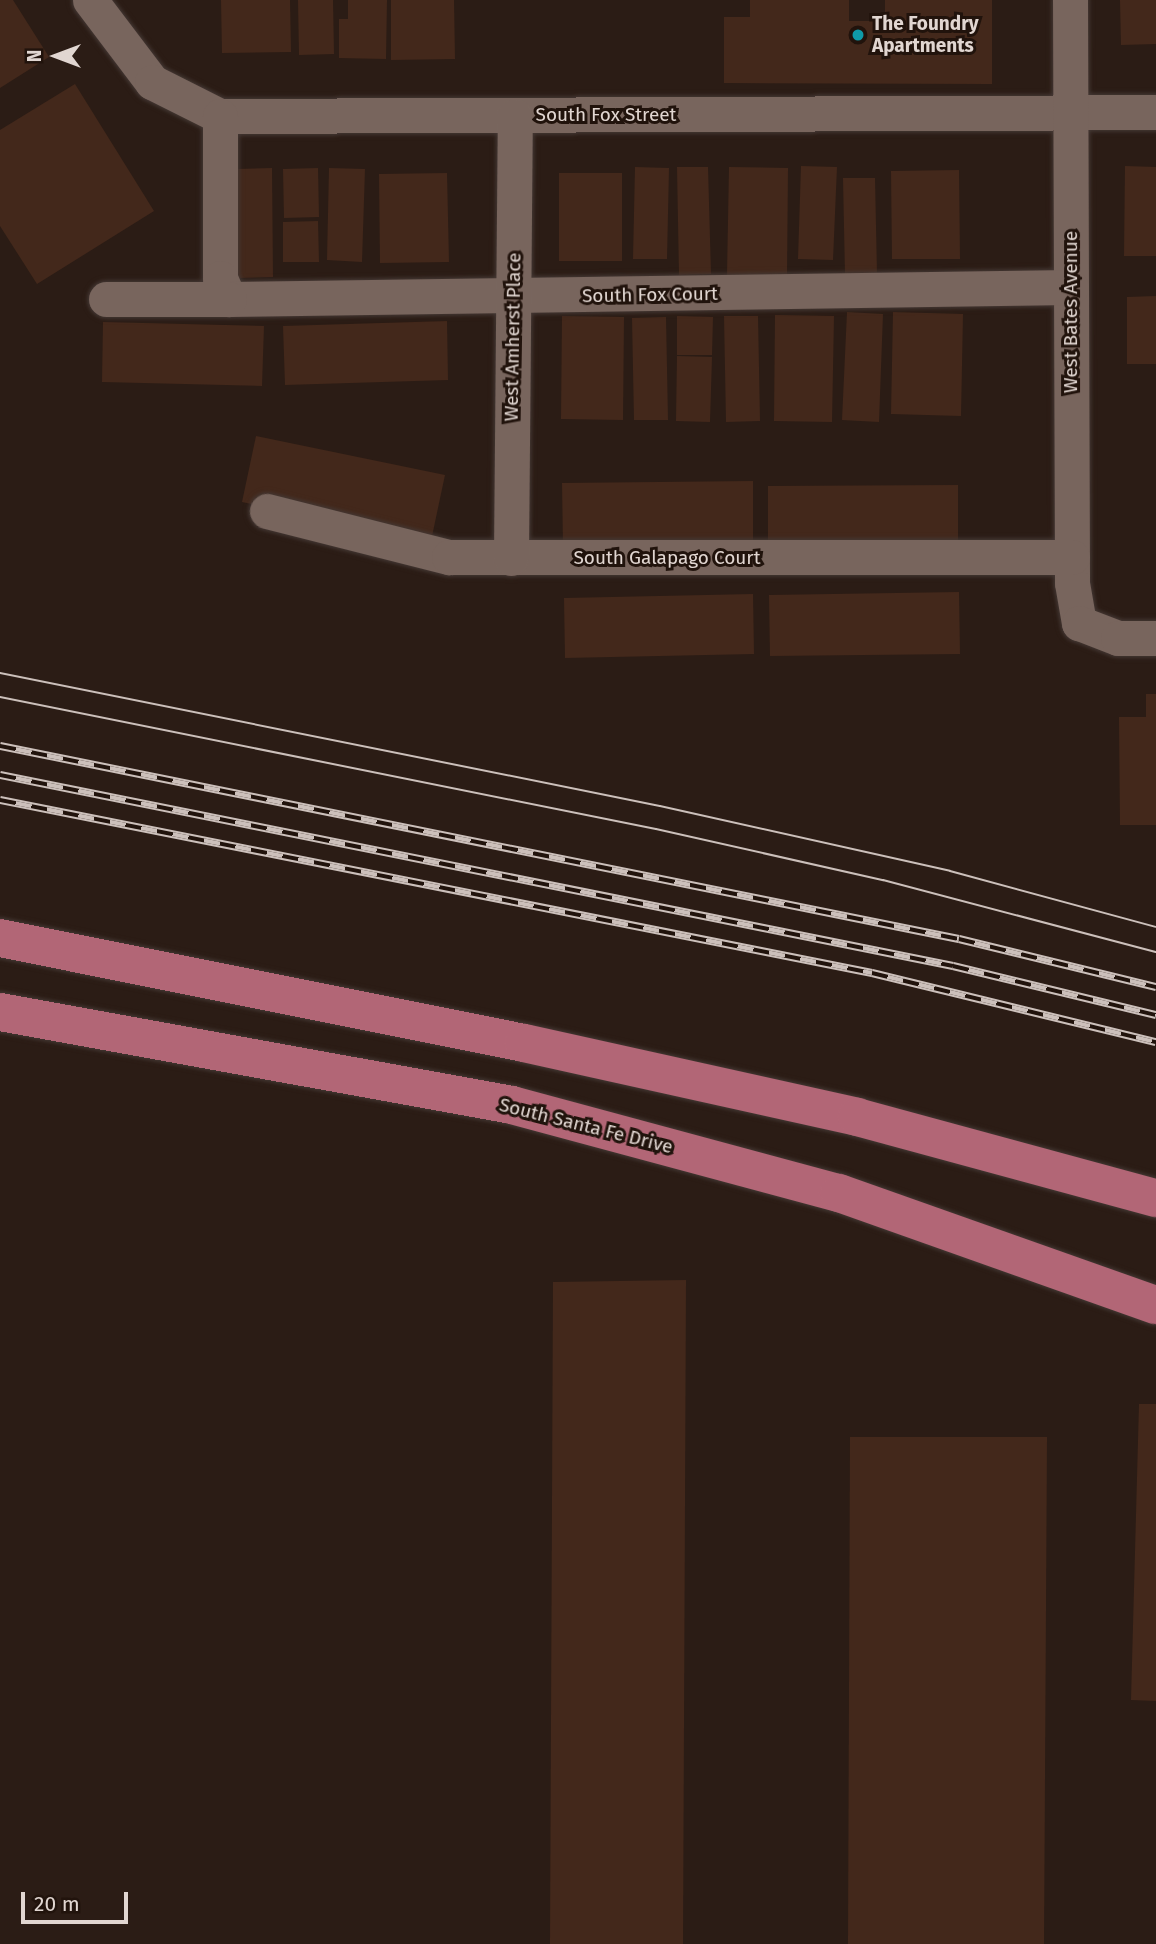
<!DOCTYPE html>
<html>
<head>
<meta charset="utf-8">
<style>
  body { margin:0 }
  #map { position:relative; width:1156px; height:1944px; overflow:hidden; background:#2b1c15; font-family:"Fira Sans",sans-serif }
  div>[style] { position:absolute }
  [style*='--x'] { left:calc(var(--x)*1px); top:calc(var(--y)*1px); width:calc(var(--w)*1px); rotate:calc(var(--a)*1deg) }
  .building>* { inset:0; background:#43281b }
  .roads { filter:drop-shadow(0 0 2px #443834) drop-shadow(0 0 2px #443834) }
  .minor>* { height:35px; margin:-17.5px; padding:0 17.5px; transform-origin:17.5px; border-radius:17.5px; background:#78655d }
  .trunk>* { height:38px; margin:-19px; padding:0 19px; transform-origin:19px; border-radius:19px; background:#b26676 }
  .tram>* { height:2px; margin:-1px; padding:0 1px; transform-origin:1px; border-radius:1px; background:#ccc0bb }
  .rail>* { height:8px; margin-top:-4px; transform-origin:0; background:repeating-linear-gradient(90deg,#21130c 0 16px,#ccc0bb 0 32px); box-sizing:border-box; border-block:2px solid #ccc0bb }
  .dots>* { width:19px; height:19px; translate:-50% -50%; box-sizing:border-box; border:4px solid #21130c; border-radius:50% }
  span { translate:-50% -50%; white-space:nowrap; text-align:center; line-height:1.15; -webkit-text-stroke:6px #21130c; paint-order:stroke }
  .poi-label { font-size:19px; color:#e1d6d1; font-weight:700 }
  .left { translate:0 -50%; text-align:left }
  .street-label { font-size:19px; color:#e1d6d1 }
  .north { position:absolute; left:21px; top:21px; width:70px; height:70px; -webkit-text-stroke:5px #21130c; paint-order:stroke; rotate:270deg; font-size:19px; font-weight:700; line-height:28px; text-align:center; color:#e1d6d1 }
  .north::after { content:''; display:block; margin:auto; width:24px; height:32px; background:#e1d6d1; clip-path:polygon(50% 0,100% 100%,50% 72%,0 100%) }
  .scale { position:absolute; left:21px; top:1892px; width:107px; height:32px; box-sizing:border-box; border:4px solid #e1d6d1; border-top:0; padding-left:9px; font-size:21px; line-height:24px; white-space:nowrap; color:#e1d6d1; -webkit-text-stroke:5px #21130c; paint-order:stroke }
</style>
</head>
<body>
<div id="map">
  <div class="building">
    <div style="clip-path:polygon(0 0,13px 0,49px 57px,0 88px)"></div>
    <div style="clip-path:polygon(221px 0,290px 0,291px 52px,222px 53px)"></div>
    <div style="clip-path:polygon(298px 0,333px 0,334px 54px,299px 55px)"></div>
    <div style="clip-path:polygon(348px 0,387px 0,386px 59px,339px 58px,339px 19px,348px 19px)"></div>
    <div style="clip-path:polygon(391px 0,454px 0,455px 59px,391px 60px)"></div>
    <div style="clip-path:polygon(750px 0,849px 0,849px 21px,885px 21px,885px 0,992px 0,992px 84px,724px 83px,724px 17px,750px 17px)"></div>
    <div style="clip-path:polygon(1120px 0,1156px 0,1156px 44px,1121px 45px)"></div>
    <div style="clip-path:polygon(75px 84px,154px 211px,37px 284px,0 226px,0 130px)"></div>
    <div style="clip-path:polygon(801px 166px,837px 167px,833px 260px,798px 259px)"></div>
    <div style="clip-path:polygon(1125px 166px,1156px 167px,1156px 256px,1124px 256px)"></div>
    <div style="clip-path:polygon(635px 167px,669px 168px,667px 259px,633px 259px)"></div>
    <div style="clip-path:polygon(677px 167px,708px 167px,711px 274px,679px 275px)"></div>
    <div style="clip-path:polygon(729px 167px,788px 168px,787px 276px,727px 275px)"></div>
    <div style="clip-path:polygon(272px 168px,273px 277px,238px 278px,236px 169px)"></div>
    <div style="clip-path:polygon(318px 168px,319px 217px,284px 218px,283px 169px)"></div>
    <div style="clip-path:polygon(329px 168px,365px 169px,362px 262px,327px 260px)"></div>
    <div style="clip-path:polygon(959px 170px,960px 259px,892px 259px,891px 171px)"></div>
    <div style="clip-path:polygon(447px 173px,449px 262px,380px 263px,379px 174px)"></div>
    <div style="clip-path:polygon(559px 173px,622px 173px,622px 261px,559px 261px)"></div>
    <div style="clip-path:polygon(843px 178px,875px 178px,877px 274px,845px 275px)"></div>
    <div style="clip-path:polygon(318px 221px,319px 262px,283px 262px,283px 222px)"></div>
    <div style="clip-path:polygon(1156px 296px,1156px 364px,1127px 364px,1127px 297px)"></div>
    <div style="clip-path:polygon(847px 312px,883px 314px,879px 422px,842px 420px)"></div>
    <div style="clip-path:polygon(893px 312px,963px 314px,961px 416px,891px 414px)"></div>
    <div style="clip-path:polygon(775px 315px,834px 316px,832px 422px,774px 421px)"></div>
    <div style="clip-path:polygon(562px 316px,624px 317px,623px 420px,561px 419px)"></div>
    <div style="clip-path:polygon(677px 316px,713px 317px,712px 355px,677px 355px)"></div>
    <div style="clip-path:polygon(724px 316px,758px 316px,760px 421px,726px 422px)"></div>
    <div style="clip-path:polygon(666px 317px,668px 420px,634px 420px,632px 318px)"></div>
    <div style="clip-path:polygon(447px 321px,448px 380px,285px 385px,283px 326px)"></div>
    <div style="clip-path:polygon(103px 322px,264px 326px,262px 386px,102px 382px)"></div>
    <div style="clip-path:polygon(677px 356px,712px 357px,710px 422px,676px 421px)"></div>
    <div style="clip-path:polygon(256px 436px,445px 475px,431px 541px,242px 502px)"></div>
    <div style="clip-path:polygon(753px 481px,753px 544px,563px 546px,562px 483px)"></div>
    <div style="clip-path:polygon(958px 485px,958px 544px,768px 544px,768px 486px)"></div>
    <div style="clip-path:polygon(959px 592px,960px 654px,770px 656px,769px 595px)"></div>
    <div style="clip-path:polygon(753px 594px,754px 654px,565px 658px,564px 598px)"></div>
    <div style="clip-path:polygon(1146px 694px,1156px 694px,1156px 825px,1120px 825px,1119px 717px,1146px 717px)"></div>
    <div style="clip-path:polygon(686px 1280px,683px 1944px,550px 1944px,553px 1282px)"></div>
    <div style="clip-path:polygon(1139px 1404px,1156px 1404px,1156px 1701px,1131px 1700px)"></div>
    <div style="clip-path:polygon(850px 1437px,1047px 1437px,1044px 1944px,848px 1944px)"></div>
  </div>
  <div class="roads">
    <div class="minor">
      <div style="--x:90;--y:0;--w:103;--a:52.9"></div>
      <div style="--x:152;--y:82;--w:76;--a:26.6"></div>
      <div style="--x:220;--y:116;--w:936;--a:-0.24"></div>
      <div style="--x:1070;--y:0;--w:583;--a:89.8"></div>
      <div style="--x:1072;--y:583;--w:41;--a:80.1"></div>
      <div style="--x:1079;--y:623;--w:42;--a:21"></div>
      <div style="--x:1118;--y:638;--w:38;--a:0"></div>
      <div style="--x:220;--y:116;--w:162;--a:90"></div>
      <div style="--x:220;--y:278;--w:23;--a:67"></div>
      <div style="--x:229;--y:299;--w:842;--a:-0.82"></div>
      <div style="--x:106;--y:299;--w:123;--a:0"></div>
      <div style="--x:267;--y:511;--w:188;--a:14.2"></div>
      <div style="--x:449;--y:557;--w:623;--a:0"></div>
      <div style="--x:511;--y:558;--w:442;--a:-89.5"></div>
    </div>
    <div class="trunk">
      <div style="--x:0;--y:938;--w:534;--a:11.33"></div>
      <div style="--x:524;--y:1043;--w:341;--a:12.5"></div>
      <div style="--x:857;--y:1117;--w:310;--a:15.2"></div>
      <div style="--x:0;--y:1012;--w:520;--a:10.29"></div>
      <div style="--x:512;--y:1105;--w:339;--a:15.1"></div>
      <div style="--x:839;--y:1193;--w:336;--a:19.5"></div>
    </div>
  </div>
  <div class="tram">
    <div style="--x:0;--y:673;--w:673;--a:11.39"></div>
    <div style="--x:660;--y:806;--w:297;--a:12.6"></div>
    <div style="--x:950;--y:871;--w:213;--a:15.2"></div>
    <div style="--x:0;--y:697;--w:669;--a:11.38"></div>
    <div style="--x:656;--y:829;--w:233;--a:12.7"></div>
    <div style="--x:883;--y:880;--w:282;--a:14.8"></div>
  </div>
  <div class="rail">
    <div style="--x:0;--y:746;--w:978;--a:11.38"></div>
    <div style="--x:959;--y:939;--w:203;--a:13.7"></div>
    <div style="--x:0;--y:775;--w:972;--a:11.33"></div>
    <div style="--x:953;--y:966;--w:209;--a:13.6"></div>
    <div style="--x:0;--y:800;--w:889;--a:11.22"></div>
    <div style="--x:872;--y:973;--w:292;--a:13.7"></div>
  </div>
  <div class="dots">
    <div style="left:858px;top:35px;background:#0f9aa8"></div>
  </div>
  <div class="poi-label">
    <span class="left" style="left:872px;top:35px">The Foundry<br>Apartments</span>
  </div>
  <div class="street-label">
    <span style="left:606px;top:115px">South Fox Street</span>
    <span style="left:650px;top:295px;rotate:-1deg">South Fox Court</span>
    <span style="left:1071px;top:312px;rotate:-90deg">West Bates Avenue</span>
    <span style="left:513px;top:337px;rotate:-89deg">West Amherst Place</span>
    <span style="left:667px;top:558px">South Galapago Court</span>
    <span style="left:586px;top:1126px;rotate:14deg">South Santa Fe Drive</span>
  </div>
  <div class="north">N</div>
  <div class="scale">20 m</div>
</div>
</body>
</html>
